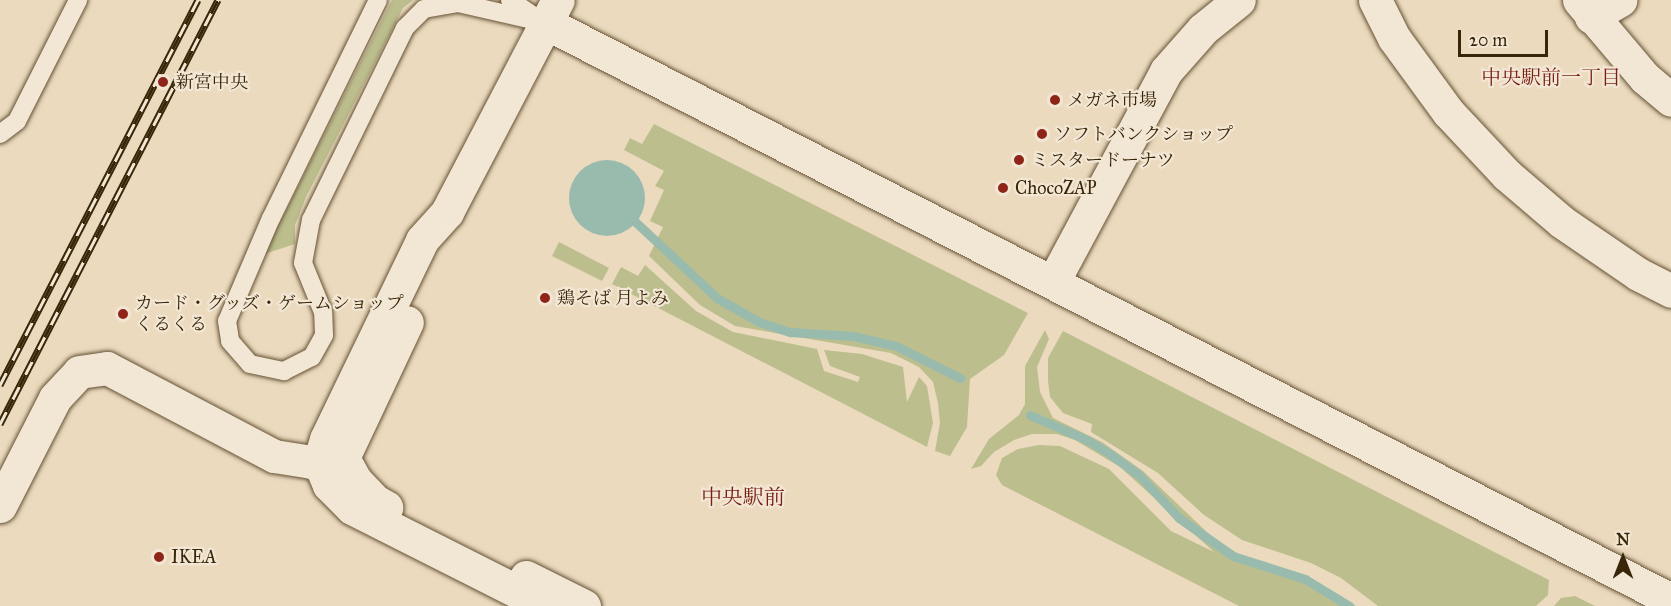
<!DOCTYPE html>
<html>
<head>
<meta charset="utf-8">
<style>
  body { margin:0 }
  #map { position:relative; width:1671px; height:606px; overflow:hidden; background:#ebdabe; font-family:"IM FELL Great Primer","Noto Serif JP",serif }
  div>[style] { position:absolute }
  [style*='--x'] { left:calc(var(--x)*1px); top:calc(var(--y)*1px); width:calc(var(--w)*1px); rotate:calc(var(--a)*1deg) }
  .green>* { inset:0; background:#bcbe8e }
  .water>* { inset:0; background:#99bbae }
  .round { border-radius:50% }
  .stream>* { height:9px; margin:-4.5px; padding:0 4.5px; transform-origin:4.5px; border-radius:4.5px; background:#99bbae }
  .roads { filter:drop-shadow(0 0 2px #665235) drop-shadow(0 0 2px #665235) }
  .service>* { height:18px; margin:-9px; padding:0 9px; transform-origin:9px; border-radius:9px; background:#f2e7d5 }
  .minor>* { height:33px; margin:-16.5px; padding:0 16.5px; transform-origin:16.5px; border-radius:16.5px; background:#f2e7d5 }
  .tertiary>* { height:33px; margin:-16.5px; padding:0 16.5px; transform-origin:16.5px; border-radius:16.5px; background:#f2e7d5 }
  .rail>* { height:7px; margin-top:-3.5px; transform-origin:0; background:repeating-linear-gradient(90deg,#f2e7d5 0 14px,#392507 0 28px); box-sizing:border-box; border-block:2px solid #392507 }
  .dots>* { width:16px; height:16px; translate:-50% -50%; box-sizing:border-box; border:3px solid #f2e7d5; border-radius:50% }
  span { translate:-50% -50%; white-space:nowrap; text-align:center; line-height:1.15; -webkit-text-stroke:4.5px #f2e7d5; paint-order:stroke }
  .poi-label { font-size:18px; color:#392507 }
  .left { translate:0 -50%; text-align:left }
  .neighbourhood-label { font-size:20px; color:#7a1f14 }
  .quarter-label { font-size:21px; color:#7a1f14 }
  .north { position:absolute; left:1593px; top:528px; width:60px; height:60px; -webkit-text-stroke:4px #f2e7d5; paint-order:stroke; rotate:0deg; font-size:16px; font-weight:700; line-height:24px; text-align:center; color:#392507 }
  .north::after { content:''; display:block; margin:auto; width:21px; height:27px; background:#392507; clip-path:polygon(50% 0,100% 100%,50% 72%,0 100%) }
  .scale { position:absolute; left:1458px; top:30px; width:90px; height:27px; box-sizing:border-box; border:3px solid #392507; border-top:0; padding-left:8px; font-size:18px; line-height:21px; white-space:nowrap; color:#392507; -webkit-text-stroke:4px #f2e7d5; paint-order:stroke }
</style>
</head>
<body>
<div id="map">
  <div class="green">
    <div style="clip-path:polygon(392px 0,413px 0,403px 8px,306px 197px,295px 225px,295px 244px,264px 254px)"></div>
    <div style="clip-path:polygon(654px 124px,1028px 313px,1004px 355px,970px 379px,967px 427px,950px 456px,935px 451px,940px 423px,938px 403px,933px 382px,919px 367px,891px 353px,735px 326px,700px 305px,649px 256px,663px 227px,650px 221px,664px 190px,655px 186px,664px 171px,624px 150px,630px 138px,642px 144px)"></div>
    <div style="clip-path:polygon(559px 242px,609px 268px,602px 281px,552px 256px)"></div>
    <div style="clip-path:polygon(645px 265px,696px 311px,733px 332px,817px 349px,824px 371px,858px 382px,860px 377px,830px 366px,824px 350px,862px 354px,903px 367px,907px 402px,919px 377px,927px 386px,933px 423px,927px 447px,612px 284px,621px 267px,638px 276px)"></div>
    <div style="clip-path:polygon(1045px 330px,1049px 339px,1037px 367px,1040px 392px,1053px 418px,1102px 442px,1143px 471px,1212px 537px,1240px 555px,1313px 579px,1356px 606px,1239px 606px,1002px 485px,996px 475px,1002px 458px,1018px 449px,1039px 445px,1060px 446px,1109px 469px,1171px 531px,1214px 552px,1120px 467px,1075px 440px,1057px 434px,1032px 434px,1014px 440px,994px 452px,981px 466px,971px 469px,989px 439px,1019px 415px,1025px 404px,1025px 366px)"></div>
    <div style="clip-path:polygon(1063px 331px,1549px 580px,1548px 595px,1536px 606px,1378px 606px,1341px 578px,1311px 563px,1242px 540px,1204px 515px,1158px 473px,1091px 432px,1092px 424px,1063px 413px,1050px 397px,1048px 381px,1048px 358px)"></div>
    <div style="clip-path:polygon(1575px 596px,1595px 606px,1554px 606px,1561px 598px)"></div>
  </div>
  <div class="water">
    <div class="round" style="left:569px;top:160px;width:76px;height:76px"></div>
  </div>
  <div class="stream">
    <div style="--x:628;--y:215;--w:122;--a:43"></div>
    <div style="--x:717;--y:298;--w:48;--a:29.7"></div>
    <div style="--x:759;--y:322;--w:33;--a:18"></div>
    <div style="--x:790;--y:332;--w:63;--a:3.6"></div>
    <div style="--x:853;--y:336;--w:44;--a:13.1"></div>
    <div style="--x:896;--y:346;--w:72;--a:26.6"></div>
    <div style="--x:1030;--y:415;--w:62;--a:23.7"></div>
    <div style="--x:1087;--y:440;--w:27;--a:31"></div>
    <div style="--x:1110;--y:454;--w:34;--a:36"></div>
    <div style="--x:1138;--y:474;--w:60;--a:47"></div>
    <div style="--x:1179;--y:518;--w:66;--a:35.1"></div>
    <div style="--x:1233;--y:556;--w:76;--a:17.7"></div>
    <div style="--x:1305;--y:579;--w:52;--a:31.5"></div>
  </div>
  <div class="roads">
    <div class="service">
      <div style="--x:378;--y:0;--w:243;--a:116.1"></div>
      <div style="--x:271;--y:218;--w:112;--a:113.1"></div>
      <div style="--x:227;--y:321;--w:20;--a:81"></div>
      <div style="--x:230;--y:341;--w:30;--a:49"></div>
      <div style="--x:250;--y:364;--w:35;--a:12"></div>
      <div style="--x:284;--y:371;--w:31;--a:-27"></div>
      <div style="--x:312;--y:357;--w:25;--a:-61"></div>
      <div style="--x:324;--y:335;--w:23;--a:-92"></div>
      <div style="--x:323;--y:312;--w:53;--a:-112.2"></div>
      <div style="--x:303;--y:263;--w:44;--a:-79.5"></div>
      <div style="--x:311;--y:220;--w:214;--a:-63.9"></div>
      <div style="--x:405;--y:28;--w:27;--a:-45"></div>
      <div style="--x:424;--y:9;--w:35;--a:-10"></div>
      <div style="--x:458;--y:3;--w:90;--a:12.8"></div>
      <div style="--x:510;--y:0;--w:29;--a:34"></div>
      <div style="--x:0;--y:134;--w:21;--a:-37"></div>
      <div style="--x:17;--y:121;--w:136;--a:-63.2"></div>
    </div>
    <div class="minor">
      <div style="--x:1375;--y:0;--w:42;--a:63.4"></div>
      <div style="--x:1394;--y:38;--w:92;--a:53.9"></div>
      <div style="--x:1448;--y:112;--w:86;--a:46.9"></div>
      <div style="--x:1507;--y:175;--w:72;--a:40.5"></div>
      <div style="--x:1562;--y:222;--w:92;--a:34.4"></div>
      <div style="--x:1638;--y:274;--w:37;--a:27"></div>
      <div style="--x:1579;--y:0;--w:102;--a:49.8"></div>
      <div style="--x:1645;--y:78;--w:34;--a:40"></div>
      <div style="--x:1591;--y:17;--w:34;--a:-30"></div>
      <div style="--x:1053;--y:282;--w:239;--a:-61.8"></div>
      <div style="--x:1166;--y:71;--w:56;--a:-48.6"></div>
      <div style="--x:1203;--y:29;--w:46;--a:-38.9"></div>
      <div style="--x:0;--y:506;--w:121;--a:-63"></div>
      <div style="--x:55;--y:398;--w:35;--a:-47"></div>
      <div style="--x:79;--y:372;--w:28;--a:-8"></div>
    </div>
    <div class="tertiary">
      <div style="--x:546;--y:23;--w:1264;--a:27.15"></div>
      <div style="--x:107;--y:368;--w:189;--a:27.8"></div>
      <div style="--x:274;--y:456;--w:37;--a:9"></div>
      <div style="--x:311;--y:462;--w:29;--a:-8"></div>
      <div style="--x:343;--y:458;--w:25;--a:61"></div>
      <div style="--x:355;--y:480;--w:29;--a:46"></div>
      <div style="--x:375;--y:501;--w:13;--a:29"></div>
      <div style="--x:343;--y:458;--w:150;--a:-64.8"></div>
      <div style="--x:526;--y:577;--w:65;--a:26.6"></div>
      <div style="--x:546;--y:606;--w:217;--a:-153.2"></div>
      <div style="--x:352;--y:508;--w:33;--a:-135"></div>
      <div style="--x:329;--y:485;--w:25;--a:-113"></div>
      <div style="--x:319;--y:462;--w:24;--a:-73"></div>
      <div style="--x:326;--y:439;--w:221;--a:-64.2"></div>
      <div style="--x:422;--y:240;--w:38;--a:-48"></div>
      <div style="--x:447;--y:212;--w:239;--a:-62.4"></div>
    </div>
  </div>
  <div class="rail">
    <div style="--x:0;--y:385;--w:433;--a:-62.8"></div>
    <div style="--x:0;--y:424;--w:477;--a:-62.8"></div>
  </div>
  <div class="dots">
    <div style="left:163px;top:82px;background:#8f2418"></div>
    <div style="left:1055px;top:100px;background:#8f2418"></div>
    <div style="left:1042px;top:134px;background:#8f2418"></div>
    <div style="left:1019px;top:160px;background:#8f2418"></div>
    <div style="left:1003px;top:188px;background:#8f2418"></div>
    <div style="left:545px;top:298px;background:#8f2418"></div>
    <div style="left:123px;top:314px;background:#8f2418"></div>
    <div style="left:159px;top:557px;background:#8f2418"></div>
  </div>
  <div class="poi-label">
    <span class="left" style="left:176px;top:82px">新宮中央</span>
    <span class="left" style="left:1067px;top:100px">メガネ市場</span>
    <span class="left" style="left:1054px;top:134px">ソフトバンクショップ</span>
    <span class="left" style="left:1031px;top:160px">ミスタードーナツ</span>
    <span class="left" style="left:1015px;top:188px">ChocoZAP</span>
    <span class="left" style="left:557px;top:298px">鶏そば 月よみ</span>
    <span class="left" style="left:135px;top:314px">カード・グッズ・ゲームショップ<br>くるくる</span>
    <span class="left" style="left:171px;top:557px">IKEA</span>
  </div>
  <div class="neighbourhood-label">
    <span style="left:1551px;top:77px">中央駅前一丁目</span>
  </div>
  <div class="quarter-label">
    <span style="left:743px;top:497px">中央駅前</span>
  </div>
  <div class="north">N</div>
  <div class="scale">20 m</div>
</div>
</body>
</html>
